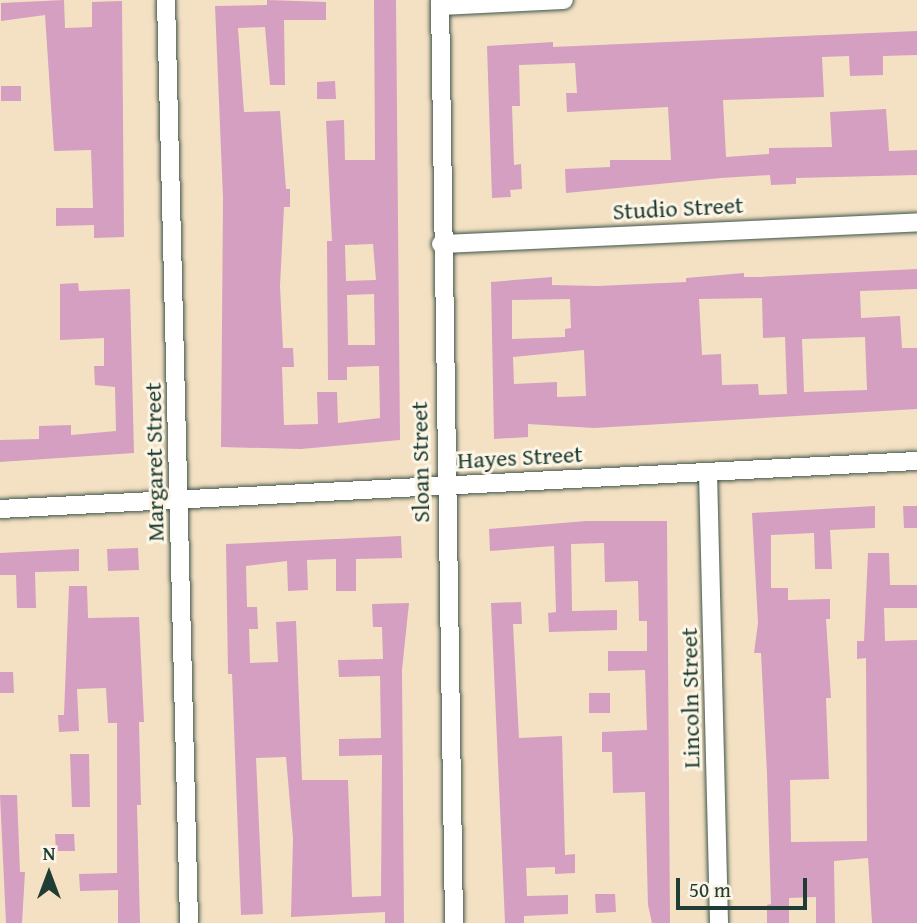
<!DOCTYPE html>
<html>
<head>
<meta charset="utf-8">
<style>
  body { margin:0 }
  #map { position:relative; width:917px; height:923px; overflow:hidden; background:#f4e1c4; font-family:"Gentium Book Plus",serif }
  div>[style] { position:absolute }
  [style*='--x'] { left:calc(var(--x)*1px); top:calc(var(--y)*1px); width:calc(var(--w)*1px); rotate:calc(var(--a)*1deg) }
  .building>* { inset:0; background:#d49fc0 }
  .roads { filter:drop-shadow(0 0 2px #3f564a) drop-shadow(0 0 2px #3f564a) }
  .minor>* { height:18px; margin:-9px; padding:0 9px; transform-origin:9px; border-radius:9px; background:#fff }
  span { translate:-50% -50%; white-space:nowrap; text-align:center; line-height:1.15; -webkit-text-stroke:6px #fcf5e5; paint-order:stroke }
  .street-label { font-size:24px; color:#1f3d34 }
  .north { position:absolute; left:14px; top:839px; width:70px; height:70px; -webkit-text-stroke:5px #fcf5e5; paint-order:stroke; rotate:0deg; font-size:19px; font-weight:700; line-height:28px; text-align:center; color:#1f3d34 }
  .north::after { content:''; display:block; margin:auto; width:24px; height:32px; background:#1f3d34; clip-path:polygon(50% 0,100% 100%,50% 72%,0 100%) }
  .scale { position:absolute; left:676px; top:878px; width:131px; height:32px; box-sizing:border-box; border:4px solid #1f3d34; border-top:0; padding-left:9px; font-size:21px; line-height:24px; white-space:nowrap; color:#1f3d34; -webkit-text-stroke:5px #fcf5e5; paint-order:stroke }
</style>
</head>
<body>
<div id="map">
  <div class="building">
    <div style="clip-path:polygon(64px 0,65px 28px,92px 27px,92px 2px,122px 1px,124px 237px,94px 238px,94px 225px,56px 226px,56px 208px,93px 208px,91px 150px,54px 151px,45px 15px,1px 21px,1px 3px)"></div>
    <div style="clip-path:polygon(evenodd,267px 0,326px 2px,326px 20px,284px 20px,285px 85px,270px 85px,265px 27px,238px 28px,244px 112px,280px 111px,286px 189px,290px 189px,290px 207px,284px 207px,280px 286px,283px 348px,293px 348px,294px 367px,282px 367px,284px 425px,318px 424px,317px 392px,337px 392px,338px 423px,380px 418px,379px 366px,347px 367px,347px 380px,328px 380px,327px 241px,332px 241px,326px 121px,344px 120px,345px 160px,375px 160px,374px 0,396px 0,400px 440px,301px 449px,221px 447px,223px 198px,215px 6px,267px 5px,267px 0,373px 244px,376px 280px,346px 281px,345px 245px,373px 244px,267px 0,374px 294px,375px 345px,348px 345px,347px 295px,374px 294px)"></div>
    <div style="clip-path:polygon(917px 31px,917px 55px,883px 56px,883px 75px,850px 76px,849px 56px,822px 57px,824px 97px,723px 100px,726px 157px,769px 154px,769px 148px,832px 147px,830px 112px,886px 109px,889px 151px,917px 150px,917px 175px,796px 178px,796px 184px,771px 185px,770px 175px,721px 178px,566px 193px,565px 169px,610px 167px,610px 160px,671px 160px,668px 107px,567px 112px,566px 93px,577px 93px,575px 63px,519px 65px,520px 106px,512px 106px,514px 165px,521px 164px,522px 189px,510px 190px,511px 197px,492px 198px,487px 46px,553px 42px,553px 47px)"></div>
    <div style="clip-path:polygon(335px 81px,336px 99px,317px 99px,317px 82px)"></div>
    <div style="clip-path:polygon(1px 86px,21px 86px,21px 101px,1px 101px)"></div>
    <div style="clip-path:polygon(evenodd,917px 269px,917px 289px,860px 291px,861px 318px,900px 316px,902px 348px,917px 348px,917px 409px,594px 428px,528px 424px,528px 437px,494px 439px,491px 282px,552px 277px,552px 285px,597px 286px,686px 282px,686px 278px,744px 273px,744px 277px,757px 277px,917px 269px,762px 298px,763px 338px,785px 337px,787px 394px,759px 395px,758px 384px,722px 385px,721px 354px,702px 355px,699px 299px,762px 298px,917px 269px,570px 299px,571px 328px,565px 329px,565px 337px,512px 339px,512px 300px,570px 299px,917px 269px,865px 337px,867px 390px,804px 392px,802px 339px,865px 337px,917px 269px,584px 350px,586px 396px,557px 397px,557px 382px,514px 384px,513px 357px,584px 350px)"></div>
    <div style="clip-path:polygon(78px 283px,79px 291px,130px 289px,134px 453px,0 462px,0 440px,39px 439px,39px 426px,71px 425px,71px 435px,116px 431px,115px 387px,95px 385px,94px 366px,104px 366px,104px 338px,60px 340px,60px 284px)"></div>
    <div style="clip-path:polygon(875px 506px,875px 528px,830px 530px,832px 569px,815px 569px,814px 533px,771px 535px,771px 588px,788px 588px,788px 600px,830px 599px,830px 619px,826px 619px,831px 698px,826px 698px,829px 779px,790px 780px,791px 842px,867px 841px,866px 658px,857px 659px,857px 641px,864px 641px,868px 553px,889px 553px,890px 585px,917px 585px,917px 608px,884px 608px,885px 641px,917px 640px,917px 923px,872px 923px,868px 858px,834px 861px,835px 923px,816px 923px,816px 897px,789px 898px,789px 923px,767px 923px,767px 905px,771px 904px,767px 774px,761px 653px,754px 653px,758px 623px,752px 513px)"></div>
    <div style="clip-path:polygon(903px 506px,917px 506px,917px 528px,904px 528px)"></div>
    <div style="clip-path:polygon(586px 521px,667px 521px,670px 923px,652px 923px,648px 905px,645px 792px,613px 793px,612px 752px,602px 752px,602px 732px,647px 730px,645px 670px,608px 671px,608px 651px,647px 651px,647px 621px,639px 621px,638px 581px,605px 582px,604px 543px,571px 544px,572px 611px,617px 610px,617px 630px,549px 632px,548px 613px,556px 612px,554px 546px,490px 551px,489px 529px)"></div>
    <div style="clip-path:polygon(401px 536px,402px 558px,356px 559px,356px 591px,336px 591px,336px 559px,307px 560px,308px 590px,288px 591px,287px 561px,246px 566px,247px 607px,257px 607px,258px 629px,249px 629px,250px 663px,278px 662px,276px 622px,296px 621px,302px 780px,348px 780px,352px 897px,381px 896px,382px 755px,339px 756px,339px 739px,381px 738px,380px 676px,339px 677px,338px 660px,383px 659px,382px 627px,373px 627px,372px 604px,409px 603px,402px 670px,404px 923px,385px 923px,385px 912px,291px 917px,293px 838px,286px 757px,256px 758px,263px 914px,241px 915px,232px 674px,228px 674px,226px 544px)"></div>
    <div style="clip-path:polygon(138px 548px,139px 570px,108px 571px,107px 549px)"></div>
    <div style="clip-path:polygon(79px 549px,79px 571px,35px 572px,36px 608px,17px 608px,16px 575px,0 575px,0 553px)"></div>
    <div style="clip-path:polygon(69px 586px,87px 586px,88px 618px,139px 617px,144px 722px,139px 722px,141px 805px,137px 805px,140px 923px,118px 923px,118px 890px,80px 891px,79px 874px,117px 873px,117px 723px,108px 723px,106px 688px,77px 689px,79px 731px,59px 732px,58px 715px,64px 715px)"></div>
    <div style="clip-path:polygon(521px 602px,522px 624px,513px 624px,519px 738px,562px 736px,565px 855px,575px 854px,575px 873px,555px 874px,555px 867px,526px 868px,527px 896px,568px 895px,568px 914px,524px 916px,524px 923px,505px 923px,491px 603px)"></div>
    <div style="clip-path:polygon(0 672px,13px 672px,14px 693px,0 693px)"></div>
    <div style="clip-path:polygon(589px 693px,610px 693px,610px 713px,589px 713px)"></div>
    <div style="clip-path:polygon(70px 754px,89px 754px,90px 807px,72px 807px)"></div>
    <div style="clip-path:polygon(0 795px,17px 795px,20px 872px,25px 872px,22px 923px,6px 923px)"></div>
    <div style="clip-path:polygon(55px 834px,74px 834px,75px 851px,56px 851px)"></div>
    <div style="clip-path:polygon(595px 894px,615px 894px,616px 912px,596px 913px)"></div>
  </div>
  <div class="roads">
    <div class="minor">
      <div style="--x:166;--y:0;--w:923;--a:88.57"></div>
      <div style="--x:440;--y:0;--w:923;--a:89.13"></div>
      <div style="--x:440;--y:6;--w:124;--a:-2.8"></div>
      <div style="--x:441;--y:244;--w:477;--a:-2.6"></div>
      <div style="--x:708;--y:472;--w:451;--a:88.6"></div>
      <div style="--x:0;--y:509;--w:918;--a:-3"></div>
    </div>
  </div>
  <div class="street-label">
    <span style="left:678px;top:208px;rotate:-3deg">Studio Street</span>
    <span style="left:520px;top:457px;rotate:-3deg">Hayes Street</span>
    <span style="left:154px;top:462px;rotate:-91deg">Margaret Street</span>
    <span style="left:420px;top:462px;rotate:-91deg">Sloan Street</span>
    <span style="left:690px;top:698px;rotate:-91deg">Lincoln Street</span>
  </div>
  <div class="north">N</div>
  <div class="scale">50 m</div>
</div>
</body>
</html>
